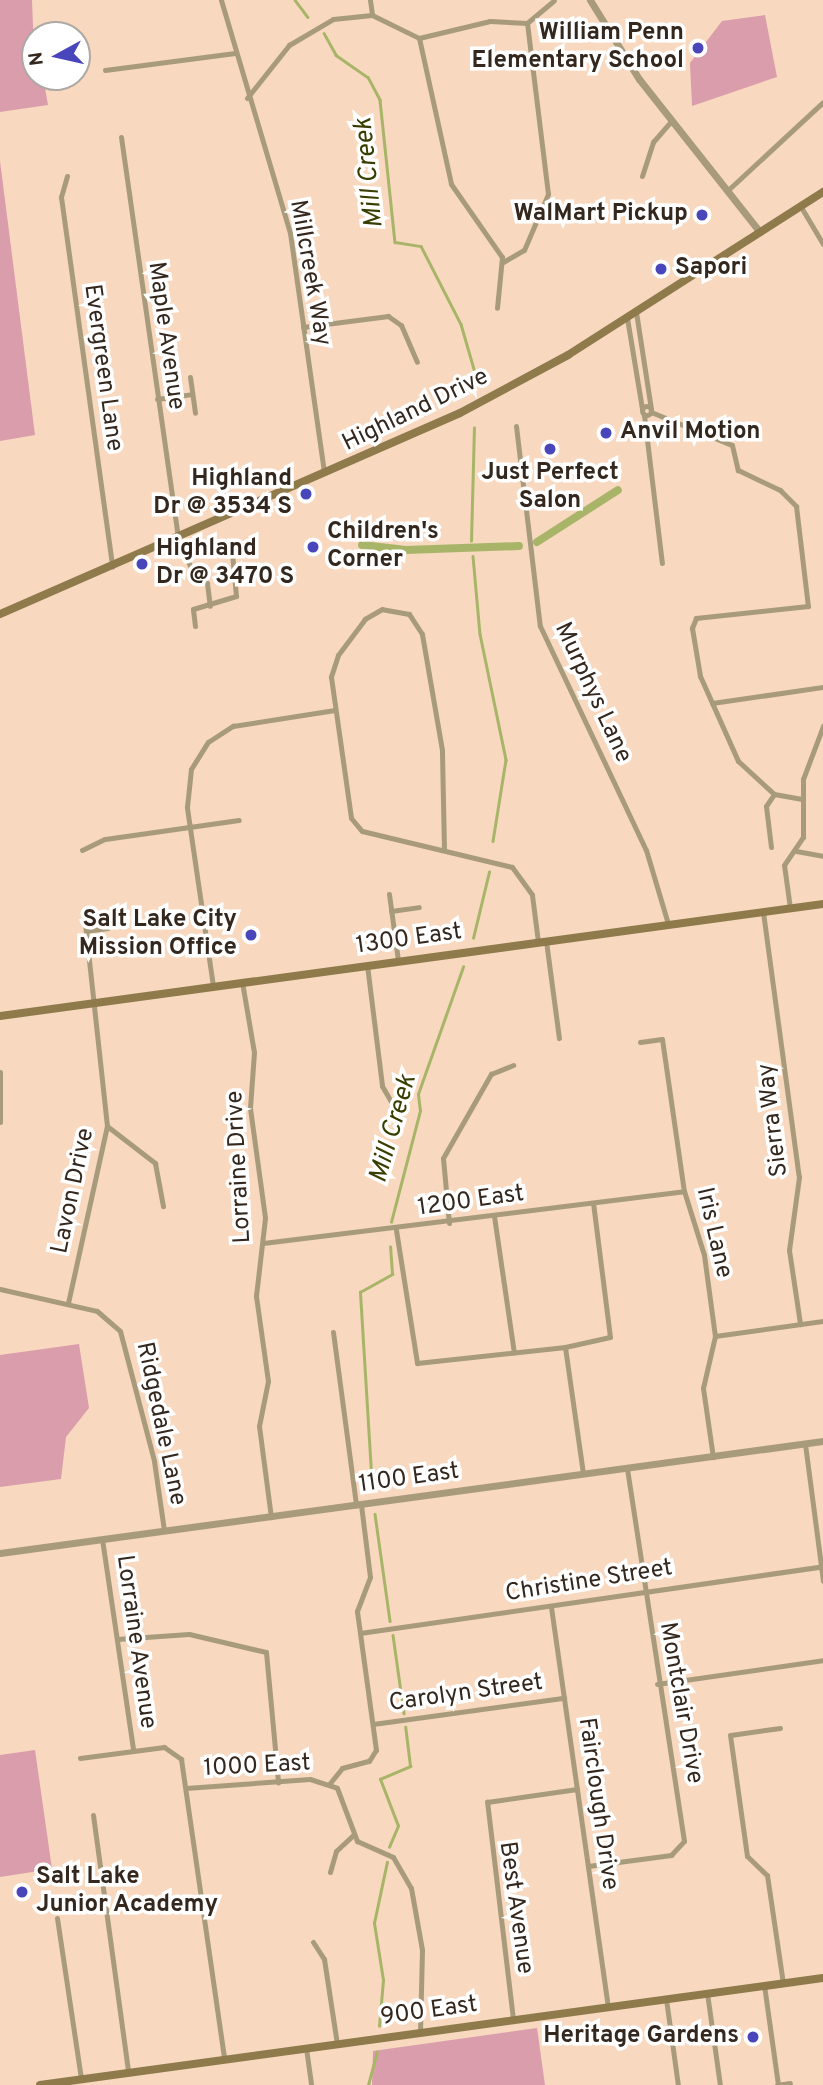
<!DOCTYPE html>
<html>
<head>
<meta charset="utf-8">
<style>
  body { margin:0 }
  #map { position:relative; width:823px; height:2085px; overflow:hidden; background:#f8d8bf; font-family:Overpass,sans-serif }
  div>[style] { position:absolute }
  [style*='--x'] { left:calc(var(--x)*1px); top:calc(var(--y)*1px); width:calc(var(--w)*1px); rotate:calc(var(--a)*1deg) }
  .green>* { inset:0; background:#da9dab }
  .stream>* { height:2.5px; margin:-1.25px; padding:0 1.25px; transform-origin:1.25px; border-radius:1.25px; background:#a8b568 }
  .canal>* { height:8px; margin:-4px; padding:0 4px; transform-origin:4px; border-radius:4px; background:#a8b568 }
  .minor>* { height:5px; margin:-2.5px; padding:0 2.5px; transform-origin:2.5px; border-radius:2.5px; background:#a89b7c }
  .minor>.ring { margin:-2.5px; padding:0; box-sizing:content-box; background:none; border:5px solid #a89b7c; border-radius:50% }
  .tertiary>* { height:7px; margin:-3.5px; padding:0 3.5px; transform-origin:3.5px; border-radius:3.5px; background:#a89b7c }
  .secondary>* { height:8px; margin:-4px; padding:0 4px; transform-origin:4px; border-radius:4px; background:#8e7a4b }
  .dots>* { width:19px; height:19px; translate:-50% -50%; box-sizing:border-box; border:4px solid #fff; border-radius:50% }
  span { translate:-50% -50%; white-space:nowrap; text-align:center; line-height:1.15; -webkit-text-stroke:7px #fff; paint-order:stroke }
  .poi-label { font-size:24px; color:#33271e; font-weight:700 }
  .right { translate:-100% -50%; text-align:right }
  .left { translate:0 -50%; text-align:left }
  .street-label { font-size:24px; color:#33271e }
  .water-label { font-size:26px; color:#383e00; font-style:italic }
  .north { position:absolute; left:21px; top:21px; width:70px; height:70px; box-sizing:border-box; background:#fff; border:2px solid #ada9a5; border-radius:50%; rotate:262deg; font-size:19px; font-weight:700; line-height:28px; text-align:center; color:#33271e }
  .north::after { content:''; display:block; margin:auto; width:24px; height:32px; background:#4945bb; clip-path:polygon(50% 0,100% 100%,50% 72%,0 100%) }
</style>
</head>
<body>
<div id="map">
  <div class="green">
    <div style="clip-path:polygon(0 0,32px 0,35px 77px,43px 77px,48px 105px,0 112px)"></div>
    <div style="clip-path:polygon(765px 15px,777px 77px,692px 106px,690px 63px,722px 21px)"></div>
    <div style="clip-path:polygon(0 161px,35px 435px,0 441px)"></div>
    <div style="clip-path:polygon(79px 1344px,89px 1408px,66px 1437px,61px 1479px,0 1487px,0 1355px)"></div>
    <div style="clip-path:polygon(35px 1750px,52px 1869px,0 1877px,0 1755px)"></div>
    <div style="clip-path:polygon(537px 2028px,545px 2085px,372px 2085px,373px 2051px)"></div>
  </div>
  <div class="stream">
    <div style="--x:295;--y:0;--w:21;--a:53"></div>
    <div style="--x:324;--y:33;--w:25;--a:61"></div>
    <div style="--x:336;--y:55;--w:39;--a:35"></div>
    <div style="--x:368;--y:77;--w:26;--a:62"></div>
    <div style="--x:380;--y:100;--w:143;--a:84"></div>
    <div style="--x:395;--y:242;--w:26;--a:9"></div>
    <div style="--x:421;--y:246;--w:88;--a:62.9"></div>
    <div style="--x:461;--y:324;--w:61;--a:73.9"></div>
    <div style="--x:471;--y:541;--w:113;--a:-88.5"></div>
    <div style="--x:473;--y:556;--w:78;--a:84.9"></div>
    <div style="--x:480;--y:634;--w:129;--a:78.3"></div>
    <div style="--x:506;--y:760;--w:82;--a:99.1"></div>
    <div style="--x:473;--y:938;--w:68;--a:-76.4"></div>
    <div style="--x:391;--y:1222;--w:115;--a:-75.4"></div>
    <div style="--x:420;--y:1111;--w:17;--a:-97"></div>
    <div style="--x:418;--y:1094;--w:135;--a:-70.5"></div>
    <div style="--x:372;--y:1489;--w:197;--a:-93.5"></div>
    <div style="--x:360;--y:1292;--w:37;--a:-29"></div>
    <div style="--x:392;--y:1274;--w:27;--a:-94"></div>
    <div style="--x:375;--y:1514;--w:108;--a:82"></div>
    <div style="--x:393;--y:1635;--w:79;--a:82"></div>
    <div style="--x:389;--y:1847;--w:23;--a:-67"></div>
    <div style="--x:398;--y:1826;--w:50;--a:-111"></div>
    <div style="--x:380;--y:1779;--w:33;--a:-23"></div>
    <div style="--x:410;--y:1766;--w:39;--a:-97"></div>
    <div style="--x:379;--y:2026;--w:46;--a:-85"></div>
    <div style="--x:383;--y:1980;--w:58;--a:-99"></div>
    <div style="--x:374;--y:1923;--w:62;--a:-78"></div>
    <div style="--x:368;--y:2085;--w:34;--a:-75"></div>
  </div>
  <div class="canal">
    <div style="--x:537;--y:542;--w:96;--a:-32.7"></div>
    <div style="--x:362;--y:545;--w:44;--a:6.5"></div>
    <div style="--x:406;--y:550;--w:113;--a:-2"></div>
  </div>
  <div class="minor">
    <div style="--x:221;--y:0;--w:243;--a:73.5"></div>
    <div style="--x:290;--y:233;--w:242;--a:81.9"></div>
    <div style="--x:370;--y:0;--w:15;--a:82"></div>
    <div style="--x:419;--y:38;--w:149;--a:77.6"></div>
    <div style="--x:451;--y:184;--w:89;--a:55.1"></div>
    <div style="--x:502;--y:257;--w:51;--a:95.6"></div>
    <div style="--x:105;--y:70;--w:131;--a:-7.5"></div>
    <div style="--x:247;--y:98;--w:68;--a:-51.6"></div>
    <div style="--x:289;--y:45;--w:51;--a:-30.6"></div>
    <div style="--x:333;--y:19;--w:39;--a:-6"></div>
    <div style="--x:372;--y:15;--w:52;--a:26.1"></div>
    <div style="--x:419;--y:38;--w:73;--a:-13.5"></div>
    <div style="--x:490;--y:21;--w:37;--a:3"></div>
    <div style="--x:527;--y:23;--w:35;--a:-40"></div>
    <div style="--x:121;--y:137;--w:407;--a:81.9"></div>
    <div style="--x:178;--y:540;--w:33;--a:65"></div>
    <div style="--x:192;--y:570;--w:20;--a:41"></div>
    <div style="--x:207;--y:583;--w:23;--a:83"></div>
    <div style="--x:67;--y:176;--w:22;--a:106"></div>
    <div style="--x:61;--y:197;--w:373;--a:82.1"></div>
    <div style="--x:642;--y:176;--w:36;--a:-72"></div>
    <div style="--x:653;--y:142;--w:29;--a:-49"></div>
    <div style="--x:728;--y:190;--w:129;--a:-42.8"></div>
    <div style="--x:801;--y:207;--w:43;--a:59.3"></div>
    <div style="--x:503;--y:262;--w:24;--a:-30"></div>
    <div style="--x:524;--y:250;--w:61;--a:-66.8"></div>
    <div style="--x:548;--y:194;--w:172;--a:-97"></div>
    <div style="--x:636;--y:312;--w:98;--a:81.2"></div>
    <div style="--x:627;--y:318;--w:92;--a:80.6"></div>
    <div style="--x:303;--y:327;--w:86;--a:-7.4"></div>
    <div style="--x:388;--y:316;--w:16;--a:35"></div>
    <div style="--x:401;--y:325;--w:40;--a:66.6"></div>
    <div style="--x:190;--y:377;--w:36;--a:82"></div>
    <div style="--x:157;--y:399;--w:35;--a:-8"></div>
    <div class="ring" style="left:642.5px;top:406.5px;width:4px;height:4px"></div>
    <div style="--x:651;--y:412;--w:87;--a:22.2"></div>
    <div style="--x:732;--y:445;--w:26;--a:77"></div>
    <div style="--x:738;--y:470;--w:47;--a:25.5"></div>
    <div style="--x:780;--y:490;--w:23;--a:45"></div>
    <div style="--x:796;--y:506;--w:101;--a:83.2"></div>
    <div style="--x:808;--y:606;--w:113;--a:173.9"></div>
    <div style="--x:696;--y:618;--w:11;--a:112"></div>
    <div style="--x:692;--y:628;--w:49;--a:80.5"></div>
    <div style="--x:700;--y:676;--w:93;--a:65.9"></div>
    <div style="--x:738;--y:761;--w:49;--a:42.5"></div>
    <div style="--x:774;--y:794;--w:27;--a:10"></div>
    <div style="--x:644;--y:415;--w:149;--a:83.1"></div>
    <div style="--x:516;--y:426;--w:201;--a:83.2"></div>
    <div style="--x:540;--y:626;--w:248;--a:64.7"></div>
    <div style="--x:646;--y:850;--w:77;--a:73.4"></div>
    <div style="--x:195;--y:626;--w:17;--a:-97"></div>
    <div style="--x:193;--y:609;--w:45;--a:-16.8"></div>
    <div style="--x:236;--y:596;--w:54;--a:-95.3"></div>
    <div style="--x:712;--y:703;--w:112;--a:-8.2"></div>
    <div style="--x:771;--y:847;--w:41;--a:-97"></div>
    <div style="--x:766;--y:806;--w:14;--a:-56"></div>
    <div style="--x:444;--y:849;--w:99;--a:-91.2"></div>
    <div style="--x:442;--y:750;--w:118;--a:-99.8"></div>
    <div style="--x:422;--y:634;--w:24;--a:-123"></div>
    <div style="--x:409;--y:614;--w:27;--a:-170"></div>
    <div style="--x:382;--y:609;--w:20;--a:150"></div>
    <div style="--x:365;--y:619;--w:45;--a:126.9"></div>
    <div style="--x:338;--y:655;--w:23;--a:108"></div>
    <div style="--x:331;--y:677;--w:142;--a:81.9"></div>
    <div style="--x:351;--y:818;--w:17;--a:50"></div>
    <div style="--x:362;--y:831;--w:154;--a:13.5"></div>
    <div style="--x:512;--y:867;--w:34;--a:54"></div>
    <div style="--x:532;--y:895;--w:47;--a:82.7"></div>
    <div style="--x:82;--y:850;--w:25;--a:-26"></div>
    <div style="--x:105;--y:839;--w:135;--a:-8.1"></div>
    <div style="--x:796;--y:851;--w:27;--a:10"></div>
    <div style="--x:389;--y:894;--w:68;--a:82.3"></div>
    <div style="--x:790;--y:908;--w:43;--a:-97.9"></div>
    <div style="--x:784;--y:865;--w:34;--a:-56"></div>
    <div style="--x:803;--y:837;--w:58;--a:-90"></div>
    <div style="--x:803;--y:779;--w:57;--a:-69.3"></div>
    <div style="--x:391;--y:911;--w:28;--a:-8"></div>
    <div style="--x:763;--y:912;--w:267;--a:82.3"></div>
    <div style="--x:799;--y:1177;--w:74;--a:97.8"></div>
    <div style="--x:789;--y:1250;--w:75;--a:81.5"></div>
    <div style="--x:86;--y:931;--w:22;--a:-8"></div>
    <div style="--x:546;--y:941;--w:98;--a:82.4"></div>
    <div style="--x:367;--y:965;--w:122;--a:82.9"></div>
    <div style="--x:382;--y:1086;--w:20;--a:60"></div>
    <div style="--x:242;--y:982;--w:71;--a:80.3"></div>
    <div style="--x:254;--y:1052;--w:56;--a:94.1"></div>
    <div style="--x:250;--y:1108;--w:111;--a:82.2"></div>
    <div style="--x:265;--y:1218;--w:79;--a:96.6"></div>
    <div style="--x:256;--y:1296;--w:86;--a:82"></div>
    <div style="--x:268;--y:1381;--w:46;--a:101.3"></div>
    <div style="--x:259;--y:1426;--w:92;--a:82.5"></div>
    <div style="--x:213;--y:986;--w:181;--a:-98.3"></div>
    <div style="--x:187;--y:807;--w:38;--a:-84"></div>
    <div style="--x:191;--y:769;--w:32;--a:-58"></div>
    <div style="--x:208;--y:742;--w:30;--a:-33"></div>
    <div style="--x:233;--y:726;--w:103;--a:-8.9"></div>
    <div style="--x:640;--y:1042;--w:22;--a:-8"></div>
    <div style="--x:662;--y:1039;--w:154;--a:81.8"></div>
    <div style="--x:684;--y:1191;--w:67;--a:72.6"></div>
    <div style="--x:704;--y:1255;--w:82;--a:82.3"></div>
    <div style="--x:715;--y:1336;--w:53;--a:103"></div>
    <div style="--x:703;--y:1388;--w:70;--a:81.8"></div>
    <div style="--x:0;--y:1072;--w:50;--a:90"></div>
    <div style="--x:107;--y:1126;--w:61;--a:37.6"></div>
    <div style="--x:155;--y:1163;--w:44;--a:79.5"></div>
    <div style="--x:494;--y:1216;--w:138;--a:81.7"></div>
    <div style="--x:449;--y:1223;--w:65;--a:-95.3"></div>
    <div style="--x:443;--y:1158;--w:97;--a:-60.3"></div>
    <div style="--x:491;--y:1074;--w:24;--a:-22"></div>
    <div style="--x:396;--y:1230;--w:135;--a:81"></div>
    <div style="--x:417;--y:1363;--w:149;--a:-6.2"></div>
    <div style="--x:565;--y:1347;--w:46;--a:-12.5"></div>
    <div style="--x:610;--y:1337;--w:135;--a:-97.2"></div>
    <div style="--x:263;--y:1243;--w:424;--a:-7"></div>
    <div style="--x:0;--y:1289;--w:99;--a:12.8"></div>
    <div style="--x:97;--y:1311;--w:30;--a:41"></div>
    <div style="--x:120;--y:1331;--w:134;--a:75.3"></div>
    <div style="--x:154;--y:1461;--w:70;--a:81.8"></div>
    <div style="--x:68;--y:1303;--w:181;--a:-77.6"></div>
    <div style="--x:107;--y:1126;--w:213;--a:-96.2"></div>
    <div style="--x:333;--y:1332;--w:175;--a:82.4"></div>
    <div style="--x:715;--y:1336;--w:109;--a:-7.9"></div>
    <div style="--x:565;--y:1347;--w:128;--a:81.9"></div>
    <div style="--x:805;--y:1444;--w:138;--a:82.5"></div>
    <div style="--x:102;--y:1539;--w:213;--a:81.6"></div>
    <div style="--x:551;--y:1607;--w:404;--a:81.9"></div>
    <div style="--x:360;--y:1633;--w:468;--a:-8.2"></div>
    <div style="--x:117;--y:1639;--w:72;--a:-4"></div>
    <div style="--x:189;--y:1634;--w:79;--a:13.2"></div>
    <div style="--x:266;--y:1652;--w:131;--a:84.7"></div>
    <div style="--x:657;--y:1684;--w:168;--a:-8.2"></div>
    <div style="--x:373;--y:1724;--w:193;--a:-7.8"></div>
    <div style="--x:780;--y:1728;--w:50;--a:172"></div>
    <div style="--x:730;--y:1735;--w:122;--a:82"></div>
    <div style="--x:747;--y:1856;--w:28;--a:44"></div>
    <div style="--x:767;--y:1875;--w:109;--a:81.6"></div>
    <div style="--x:80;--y:1758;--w:85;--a:-7.5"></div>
    <div style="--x:164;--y:1747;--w:21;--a:35"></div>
    <div style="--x:181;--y:1759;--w:303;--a:81.8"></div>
    <div style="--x:330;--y:1783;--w:19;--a:-51"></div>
    <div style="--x:342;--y:1768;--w:28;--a:-15"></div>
    <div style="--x:369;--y:1761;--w:13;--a:-58"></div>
    <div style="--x:376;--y:1750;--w:140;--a:-97.8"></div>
    <div style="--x:357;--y:1611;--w:36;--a:-69"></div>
    <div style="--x:370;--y:1577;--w:73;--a:-97.1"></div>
    <div style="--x:186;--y:1788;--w:124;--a:-4.2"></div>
    <div style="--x:310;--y:1779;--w:28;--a:18"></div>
    <div style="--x:337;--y:1788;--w:57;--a:69.3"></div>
    <div style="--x:357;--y:1841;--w:39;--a:24"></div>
    <div style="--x:393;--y:1857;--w:36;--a:60"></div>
    <div style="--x:411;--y:1888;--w:63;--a:79.9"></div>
    <div style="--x:422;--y:1950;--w:82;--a:91.4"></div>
    <div style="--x:93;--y:1815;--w:259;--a:82.2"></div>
    <div style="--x:588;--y:1866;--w:84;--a:-7.5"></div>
    <div style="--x:671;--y:1855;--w:19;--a:-47"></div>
    <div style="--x:684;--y:1841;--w:377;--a:-98.7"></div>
    <div style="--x:330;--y:1872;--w:22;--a:-74"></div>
    <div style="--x:336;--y:1851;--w:23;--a:-43"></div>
    <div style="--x:57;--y:1918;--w:163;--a:81.5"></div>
    <div style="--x:313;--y:1942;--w:20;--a:57"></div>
    <div style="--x:324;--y:1959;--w:86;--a:81.3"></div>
    <div style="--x:764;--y:1985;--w:101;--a:82"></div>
    <div style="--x:707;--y:1993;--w:93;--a:82"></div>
    <div style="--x:666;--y:1999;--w:87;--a:82.1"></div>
    <div style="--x:513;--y:2019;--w:219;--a:-96.8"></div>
    <div style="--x:487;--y:1802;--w:91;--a:-8.2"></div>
    <div style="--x:306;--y:2048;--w:37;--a:82"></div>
    <div style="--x:777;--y:2085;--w:13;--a:-9"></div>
  </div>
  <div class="tertiary">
    <div style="--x:590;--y:0;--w:93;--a:58.2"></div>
    <div style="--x:639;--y:79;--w:195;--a:51.7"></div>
    <div style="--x:0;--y:1553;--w:831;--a:-7.75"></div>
  </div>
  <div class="secondary">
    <div style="--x:0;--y:614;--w:502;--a:-23.6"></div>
    <div style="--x:460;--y:413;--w:123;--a:-28.2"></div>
    <div style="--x:568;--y:355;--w:303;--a:-32.6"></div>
    <div style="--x:0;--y:1016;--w:831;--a:-7.75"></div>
    <div style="--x:40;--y:2085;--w:790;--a:-7.78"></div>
  </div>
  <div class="dots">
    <div style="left:698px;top:48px;background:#4945bb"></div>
    <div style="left:702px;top:215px;background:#4945bb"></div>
    <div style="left:661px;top:269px;background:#4945bb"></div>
    <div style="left:606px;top:433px;background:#4945bb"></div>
    <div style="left:550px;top:449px;background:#4945bb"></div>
    <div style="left:306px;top:494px;background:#4945bb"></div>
    <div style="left:313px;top:547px;background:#4945bb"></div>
    <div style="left:142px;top:564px;background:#4945bb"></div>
    <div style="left:251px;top:935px;background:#4945bb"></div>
    <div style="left:22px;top:1892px;background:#4945bb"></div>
    <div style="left:753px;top:2037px;background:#4945bb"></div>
  </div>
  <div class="poi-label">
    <span class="right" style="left:684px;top:48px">William Penn<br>Elementary School</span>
    <span class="right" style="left:688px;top:215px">WalMart Pickup</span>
    <span class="left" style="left:675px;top:269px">Sapori</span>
    <span class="left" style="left:620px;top:433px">Anvil Motion</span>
    <span style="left:550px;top:488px">Just Perfect<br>Salon</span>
    <span class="right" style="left:292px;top:494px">Highland<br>Dr @ 3534 S</span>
    <span class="left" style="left:327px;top:547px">Children's<br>Corner</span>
    <span class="left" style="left:156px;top:564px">Highland<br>Dr @ 3470 S</span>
    <span class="right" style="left:237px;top:935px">Salt Lake City<br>Mission Office</span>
    <span class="left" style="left:36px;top:1892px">Salt Lake<br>Junior Academy</span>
    <span class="right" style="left:739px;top:2037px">Heritage Gardens</span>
  </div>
  <div class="street-label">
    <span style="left:309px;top:273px;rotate:80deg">Millcreek Way</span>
    <span style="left:165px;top:336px;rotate:82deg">Maple Avenue</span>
    <span style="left:102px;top:368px;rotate:82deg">Evergreen Lane</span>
    <span style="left:416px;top:411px;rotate:-26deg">Highland Drive</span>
    <span style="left:592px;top:693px;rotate:65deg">Murphys Lane</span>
    <span style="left:409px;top:940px;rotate:-8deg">1300 East</span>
    <span style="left:774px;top:1120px;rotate:-97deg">Sierra Way</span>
    <span style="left:240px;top:1167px;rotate:-93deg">Lorraine Drive</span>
    <span style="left:74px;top:1191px;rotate:-78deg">Lavon Drive</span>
    <span style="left:471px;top:1202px;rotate:-8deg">1200 East</span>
    <span style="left:713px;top:1233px;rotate:77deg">Iris Lane</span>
    <span style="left:160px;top:1424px;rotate:78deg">Ridgedale Lane</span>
    <span style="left:409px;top:1479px;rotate:-8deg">1100 East</span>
    <span style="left:589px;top:1582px;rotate:-9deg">Christine Street</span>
    <span style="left:135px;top:1642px;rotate:82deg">Lorraine Avenue</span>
    <span style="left:466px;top:1694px;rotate:-8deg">Carolyn Street</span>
    <span style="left:680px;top:1703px;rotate:80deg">Montclair Drive</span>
    <span style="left:257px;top:1767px;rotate:-3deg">1000 East</span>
    <span style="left:597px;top:1804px;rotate:82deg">Fairclough Drive</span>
    <span style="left:515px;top:1908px;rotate:82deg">Best Avenue</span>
    <span style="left:429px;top:2012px;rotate:-8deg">900 East</span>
  </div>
  <div class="water-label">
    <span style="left:370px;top:173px;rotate:-96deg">Mill Creek</span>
    <span style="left:394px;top:1129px;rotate:-74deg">Mill Creek</span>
  </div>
  <div class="north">N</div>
</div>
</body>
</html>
